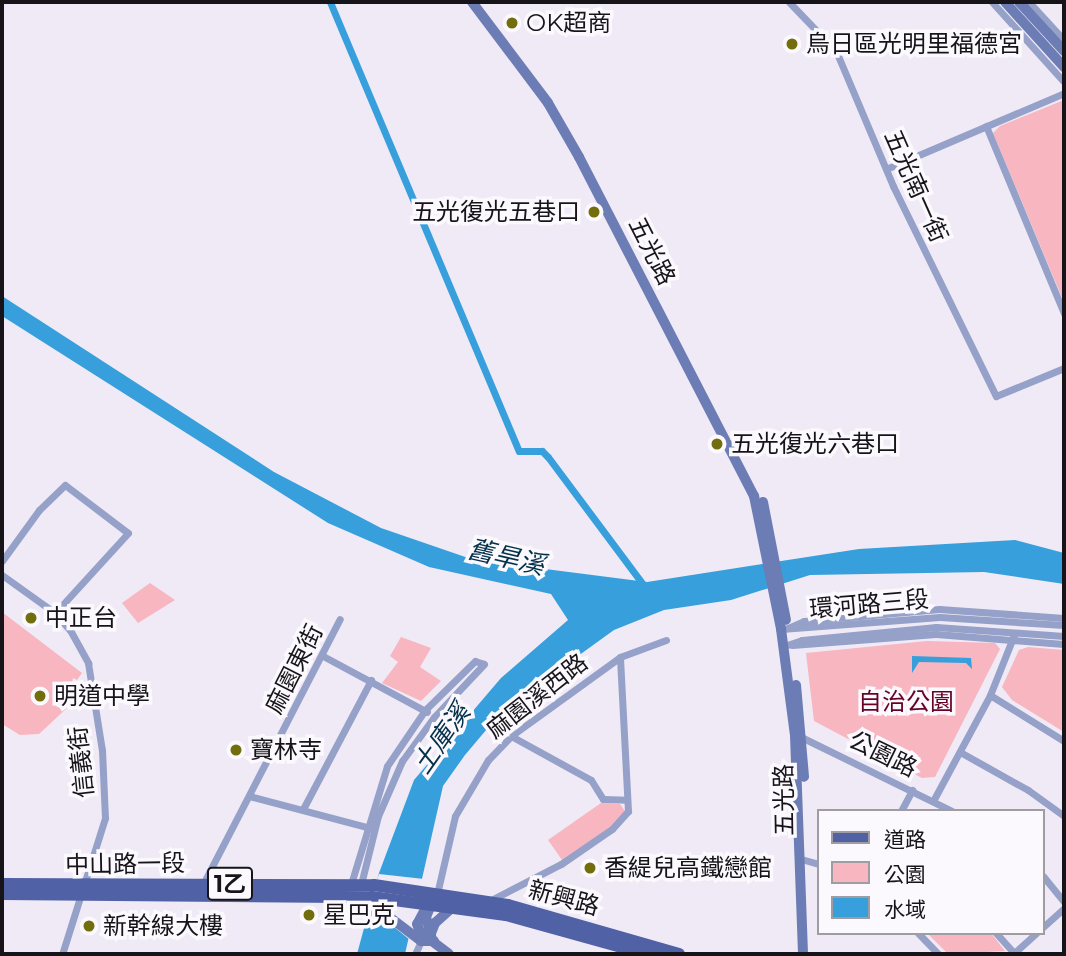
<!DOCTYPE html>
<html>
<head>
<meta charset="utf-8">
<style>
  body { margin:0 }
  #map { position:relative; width:1066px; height:956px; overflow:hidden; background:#efeaf5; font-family:Montserrat,"Noto Sans TC",sans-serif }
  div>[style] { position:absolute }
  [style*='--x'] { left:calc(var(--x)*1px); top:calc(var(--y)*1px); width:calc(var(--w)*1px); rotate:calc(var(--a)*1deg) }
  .green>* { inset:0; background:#f7b6c0 }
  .water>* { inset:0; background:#369fdc }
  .pier>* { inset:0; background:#efeaf5 }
  .canal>* { height:7px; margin:-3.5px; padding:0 3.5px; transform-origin:3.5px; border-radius:3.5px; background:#369fdc }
  .street>* { height:7px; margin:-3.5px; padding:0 3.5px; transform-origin:3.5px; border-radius:3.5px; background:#95a1c8 }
  .secondary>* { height:10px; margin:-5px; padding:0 5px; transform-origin:5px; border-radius:5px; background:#6c7cb5 }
  .primary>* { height:12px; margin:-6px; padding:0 6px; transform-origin:6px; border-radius:6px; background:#5061a5 }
  .dots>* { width:19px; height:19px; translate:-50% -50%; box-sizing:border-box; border:4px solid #fbf9fd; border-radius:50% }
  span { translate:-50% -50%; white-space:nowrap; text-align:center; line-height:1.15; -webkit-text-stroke:7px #fbf9fd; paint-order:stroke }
  .shield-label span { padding:2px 5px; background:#fbf9fd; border:2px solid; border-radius:5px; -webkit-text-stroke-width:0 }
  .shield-label { font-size:23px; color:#161418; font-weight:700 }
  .poi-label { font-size:24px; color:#161418 }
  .left { translate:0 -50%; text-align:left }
  .right { translate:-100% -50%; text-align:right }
  .street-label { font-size:24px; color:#161418 }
  .park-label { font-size:24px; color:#650327 }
  .water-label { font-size:26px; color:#04314a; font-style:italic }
  .frame { position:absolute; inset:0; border:4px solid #161418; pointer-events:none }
  .legend { position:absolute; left:817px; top:809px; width:228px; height:126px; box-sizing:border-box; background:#fbf9fd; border:2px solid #9f9da1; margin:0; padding:9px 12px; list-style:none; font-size:21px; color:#161418 }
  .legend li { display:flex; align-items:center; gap:14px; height:35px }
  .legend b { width:35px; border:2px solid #9f9da1 }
</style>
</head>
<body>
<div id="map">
  <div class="green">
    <div style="clip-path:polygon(1064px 100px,1064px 299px,1063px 300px,993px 133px,1000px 126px)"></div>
    <div style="clip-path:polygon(150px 583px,175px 600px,138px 623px,122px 603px)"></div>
    <div style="clip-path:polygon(2px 612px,82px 673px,77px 680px,73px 678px,67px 708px,39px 734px,20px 735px,2px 724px)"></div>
    <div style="clip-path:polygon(401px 637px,431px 648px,420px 667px,441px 681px,421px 701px,382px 683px,398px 662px,390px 656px)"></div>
    <div style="clip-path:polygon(927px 641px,995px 643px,1000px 649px,935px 777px,922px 778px,814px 721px,806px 653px)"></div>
    <div style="clip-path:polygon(1028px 647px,1064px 650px,1064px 732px,1012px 700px,1002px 687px,1019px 650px)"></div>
    <div style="clip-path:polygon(601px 803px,620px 804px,625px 811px,614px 825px,562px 860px,548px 840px)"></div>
    <div style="clip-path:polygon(927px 933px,991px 933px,1005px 951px,948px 954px)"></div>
  </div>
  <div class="water">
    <div style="clip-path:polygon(2px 296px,274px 472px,381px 528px,474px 560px,647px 582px,859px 549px,1015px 540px,1064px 553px,1064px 584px,984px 572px,810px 575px,731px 600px,664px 610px,614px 630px,503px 710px,465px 755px,443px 786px,405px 954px,357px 954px,379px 873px,414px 780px,501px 678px,568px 620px,551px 594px,429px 567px,328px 523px,2px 316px)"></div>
    <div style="clip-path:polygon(912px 656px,971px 658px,972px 669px,966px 663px,919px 662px,912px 673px)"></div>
  </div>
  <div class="pier">
    <div style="clip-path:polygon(379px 874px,424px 879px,410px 940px,368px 906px)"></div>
  </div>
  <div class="canal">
    <div style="--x:330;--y:2;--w:487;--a:67.2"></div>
    <div style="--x:519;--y:451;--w:23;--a:0"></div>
    <div style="--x:542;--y:451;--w:8;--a:45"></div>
    <div style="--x:548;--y:457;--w:162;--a:53.3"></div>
  </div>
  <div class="street">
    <div style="--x:789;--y:2;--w:68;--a:46.2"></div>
    <div style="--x:836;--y:51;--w:147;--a:67.1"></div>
    <div style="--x:893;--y:186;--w:234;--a:63.9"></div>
    <div style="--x:996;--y:396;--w:74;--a:-22.4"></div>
    <div style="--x:992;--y:2;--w:108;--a:48"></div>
    <div style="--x:1029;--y:2;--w:52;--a:47.4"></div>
    <div style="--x:986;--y:126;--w:203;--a:67.4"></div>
    <div style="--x:886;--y:169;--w:194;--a:-23.1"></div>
    <div style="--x:2;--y:561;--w:63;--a:-54"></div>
    <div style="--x:39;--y:510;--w:36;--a:-44"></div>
    <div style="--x:65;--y:485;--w:79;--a:37.3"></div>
    <div style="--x:128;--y:533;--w:108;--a:132.4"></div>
    <div style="--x:2;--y:575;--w:65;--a:35.6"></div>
    <div style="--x:55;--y:613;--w:23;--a:49"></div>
    <div style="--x:70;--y:630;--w:38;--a:61"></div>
    <div style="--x:88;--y:663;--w:88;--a:80.9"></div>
    <div style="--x:102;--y:750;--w:68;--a:87.5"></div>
    <div style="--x:105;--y:818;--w:143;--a:107.5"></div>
    <div style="--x:788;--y:628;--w:17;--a:-24"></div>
    <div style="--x:804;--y:621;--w:136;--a:-5.1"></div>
    <div style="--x:939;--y:609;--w:125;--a:4.1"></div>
    <div style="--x:781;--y:629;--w:159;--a:-4.3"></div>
    <div style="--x:940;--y:617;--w:124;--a:3.7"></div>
    <div style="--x:792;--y:645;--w:144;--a:-4.4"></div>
    <div style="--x:936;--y:634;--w:128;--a:4.5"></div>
    <div style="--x:784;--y:646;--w:19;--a:-18"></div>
    <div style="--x:802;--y:640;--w:135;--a:-5.5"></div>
    <div style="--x:936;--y:627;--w:128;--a:4"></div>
    <div style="--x:323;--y:656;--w:118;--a:28.3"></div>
    <div style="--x:990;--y:695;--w:87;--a:31.9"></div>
    <div style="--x:511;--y:736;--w:91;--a:28.8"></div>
    <div style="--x:591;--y:780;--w:22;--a:58"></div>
    <div style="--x:603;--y:799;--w:24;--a:2"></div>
    <div style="--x:799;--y:736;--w:170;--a:26.1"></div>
    <div style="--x:960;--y:752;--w:78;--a:29.2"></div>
    <div style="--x:1028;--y:790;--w:44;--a:35.8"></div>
    <div style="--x:249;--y:796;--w:125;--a:14.8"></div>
    <div style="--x:933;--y:801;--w:120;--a:-61.7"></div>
    <div style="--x:990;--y:695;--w:65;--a:-68.2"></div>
    <div style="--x:303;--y:809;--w:146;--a:-62.2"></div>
    <div style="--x:901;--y:811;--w:24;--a:-62"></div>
    <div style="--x:801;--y:859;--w:19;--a:16"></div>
    <div style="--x:1043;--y:876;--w:33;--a:51"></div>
    <div style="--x:203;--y:884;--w:298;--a:-62.7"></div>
    <div style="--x:351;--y:884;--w:123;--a:-73"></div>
    <div style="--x:387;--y:766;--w:68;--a:-55.8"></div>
    <div style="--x:425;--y:710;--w:70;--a:-44.4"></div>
    <div style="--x:475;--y:661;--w:9;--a:18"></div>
    <div style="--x:484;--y:664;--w:73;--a:133.3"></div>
    <div style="--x:434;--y:717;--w:54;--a:126"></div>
    <div style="--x:402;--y:761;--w:60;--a:113.6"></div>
    <div style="--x:378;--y:816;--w:70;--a:104"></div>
    <div style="--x:437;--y:894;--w:80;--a:-77"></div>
    <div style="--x:455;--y:816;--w:65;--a:-59.5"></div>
    <div style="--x:488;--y:760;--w:33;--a:-46"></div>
    <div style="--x:511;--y:736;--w:135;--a:-35.9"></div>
    <div style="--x:620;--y:657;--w:49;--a:-20.3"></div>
    <div style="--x:489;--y:901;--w:81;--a:-27.2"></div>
    <div style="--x:561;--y:864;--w:62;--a:-34.5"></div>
    <div style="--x:612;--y:829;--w:24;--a:-48"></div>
    <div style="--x:628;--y:811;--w:154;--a:-93"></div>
    <div style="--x:1043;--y:927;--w:28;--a:-42"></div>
    <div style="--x:918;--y:933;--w:29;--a:46"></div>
    <div style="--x:996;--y:933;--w:28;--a:48"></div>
    <div style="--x:415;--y:954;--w:14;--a:-65"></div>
    <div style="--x:1013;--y:954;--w:31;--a:-42"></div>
  </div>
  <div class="secondary">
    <div style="--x:472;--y:2;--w:126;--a:53"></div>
    <div style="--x:548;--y:103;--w:62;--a:60.1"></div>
    <div style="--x:579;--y:157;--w:382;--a:62.7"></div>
    <div style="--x:754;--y:496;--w:136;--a:78.5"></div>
    <div style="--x:781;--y:629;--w:107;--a:82.5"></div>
    <div style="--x:795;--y:735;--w:219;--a:87.9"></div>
    <div style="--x:1005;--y:2;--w:88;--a:47.8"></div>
    <div style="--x:1019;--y:2;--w:67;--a:47.4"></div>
    <div style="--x:763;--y:502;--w:120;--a:79"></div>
    <div style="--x:796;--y:685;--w:92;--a:85"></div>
    <div style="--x:363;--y:897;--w:73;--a:37.2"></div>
    <div style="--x:421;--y:941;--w:13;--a:0"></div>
    <div style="--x:430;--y:900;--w:27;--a:118"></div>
    <div style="--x:417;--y:924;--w:9;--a:69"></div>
    <div style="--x:420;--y:932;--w:36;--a:37"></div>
    <div style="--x:431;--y:905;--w:13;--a:113"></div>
    <div style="--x:426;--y:917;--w:23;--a:75"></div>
    <div style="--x:430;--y:936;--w:14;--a:-69"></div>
    <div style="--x:435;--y:923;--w:25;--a:-42"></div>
  </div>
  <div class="primary">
    <div style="--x:2;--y:884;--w:372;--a:0.2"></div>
    <div style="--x:374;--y:885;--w:135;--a:8.5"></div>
    <div style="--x:508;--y:905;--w:178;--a:16"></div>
    <div style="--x:2;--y:894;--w:370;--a:0.5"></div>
    <div style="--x:372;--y:897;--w:135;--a:7.7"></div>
    <div style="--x:506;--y:915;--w:146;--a:15.5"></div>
  </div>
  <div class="dots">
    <div style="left:512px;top:23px;background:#736e0d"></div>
    <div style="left:792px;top:44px;background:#736e0d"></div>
    <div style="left:594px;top:212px;background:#736e0d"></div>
    <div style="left:717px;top:444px;background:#736e0d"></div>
    <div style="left:31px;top:618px;background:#736e0d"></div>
    <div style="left:40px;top:696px;background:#736e0d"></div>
    <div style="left:236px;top:750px;background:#736e0d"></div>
    <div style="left:590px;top:868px;background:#736e0d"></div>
    <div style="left:309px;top:915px;background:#736e0d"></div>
    <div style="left:89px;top:926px;background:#736e0d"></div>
  </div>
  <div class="shield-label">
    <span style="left:230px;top:884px">1乙</span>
  </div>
  <div class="poi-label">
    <span class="left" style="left:526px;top:23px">OK超商</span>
    <span class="left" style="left:806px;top:44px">烏日區光明里福德宮</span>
    <span class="right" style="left:580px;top:212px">五光復光五巷口</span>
    <span class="left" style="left:731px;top:444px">五光復光六巷口</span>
    <span class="left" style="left:45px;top:618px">中正台</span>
    <span class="left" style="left:54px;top:696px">明道中學</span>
    <span class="left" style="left:250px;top:750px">寶林寺</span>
    <span class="left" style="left:604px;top:868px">香緹兒高鐵戀館</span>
    <span class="left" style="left:323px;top:915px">星巴克</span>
    <span class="left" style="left:103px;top:926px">新幹線大樓</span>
  </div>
  <div class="street-label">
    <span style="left:916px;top:186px;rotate:66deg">五光南一街</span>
    <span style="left:652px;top:251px;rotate:63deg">五光路</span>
    <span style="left:869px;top:604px;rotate:-5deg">環河路三段</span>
    <span style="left:294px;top:669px;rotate:-63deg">麻園東街</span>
    <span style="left:537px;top:696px;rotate:-38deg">麻園溪西路</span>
    <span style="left:883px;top:754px;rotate:26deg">公園路</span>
    <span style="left:81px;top:762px;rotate:-96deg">信義街</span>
    <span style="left:784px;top:800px;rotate:-91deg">五光路</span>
    <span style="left:125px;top:864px;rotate:-1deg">中山路一段</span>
    <span style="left:564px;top:898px;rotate:15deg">新興路</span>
  </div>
  <div class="park-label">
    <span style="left:906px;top:702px">自治公園</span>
  </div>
  <div class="water-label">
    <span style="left:506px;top:558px;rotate:13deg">舊旱溪</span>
    <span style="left:442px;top:739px;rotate:-55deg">土庫溪</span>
  </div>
  <div class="frame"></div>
  <ul class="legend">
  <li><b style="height:9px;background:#5061a5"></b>道路</li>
  <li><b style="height:19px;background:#f7b6c0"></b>公園</li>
  <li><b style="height:19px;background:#369fdc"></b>水域</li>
  </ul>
</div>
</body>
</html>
